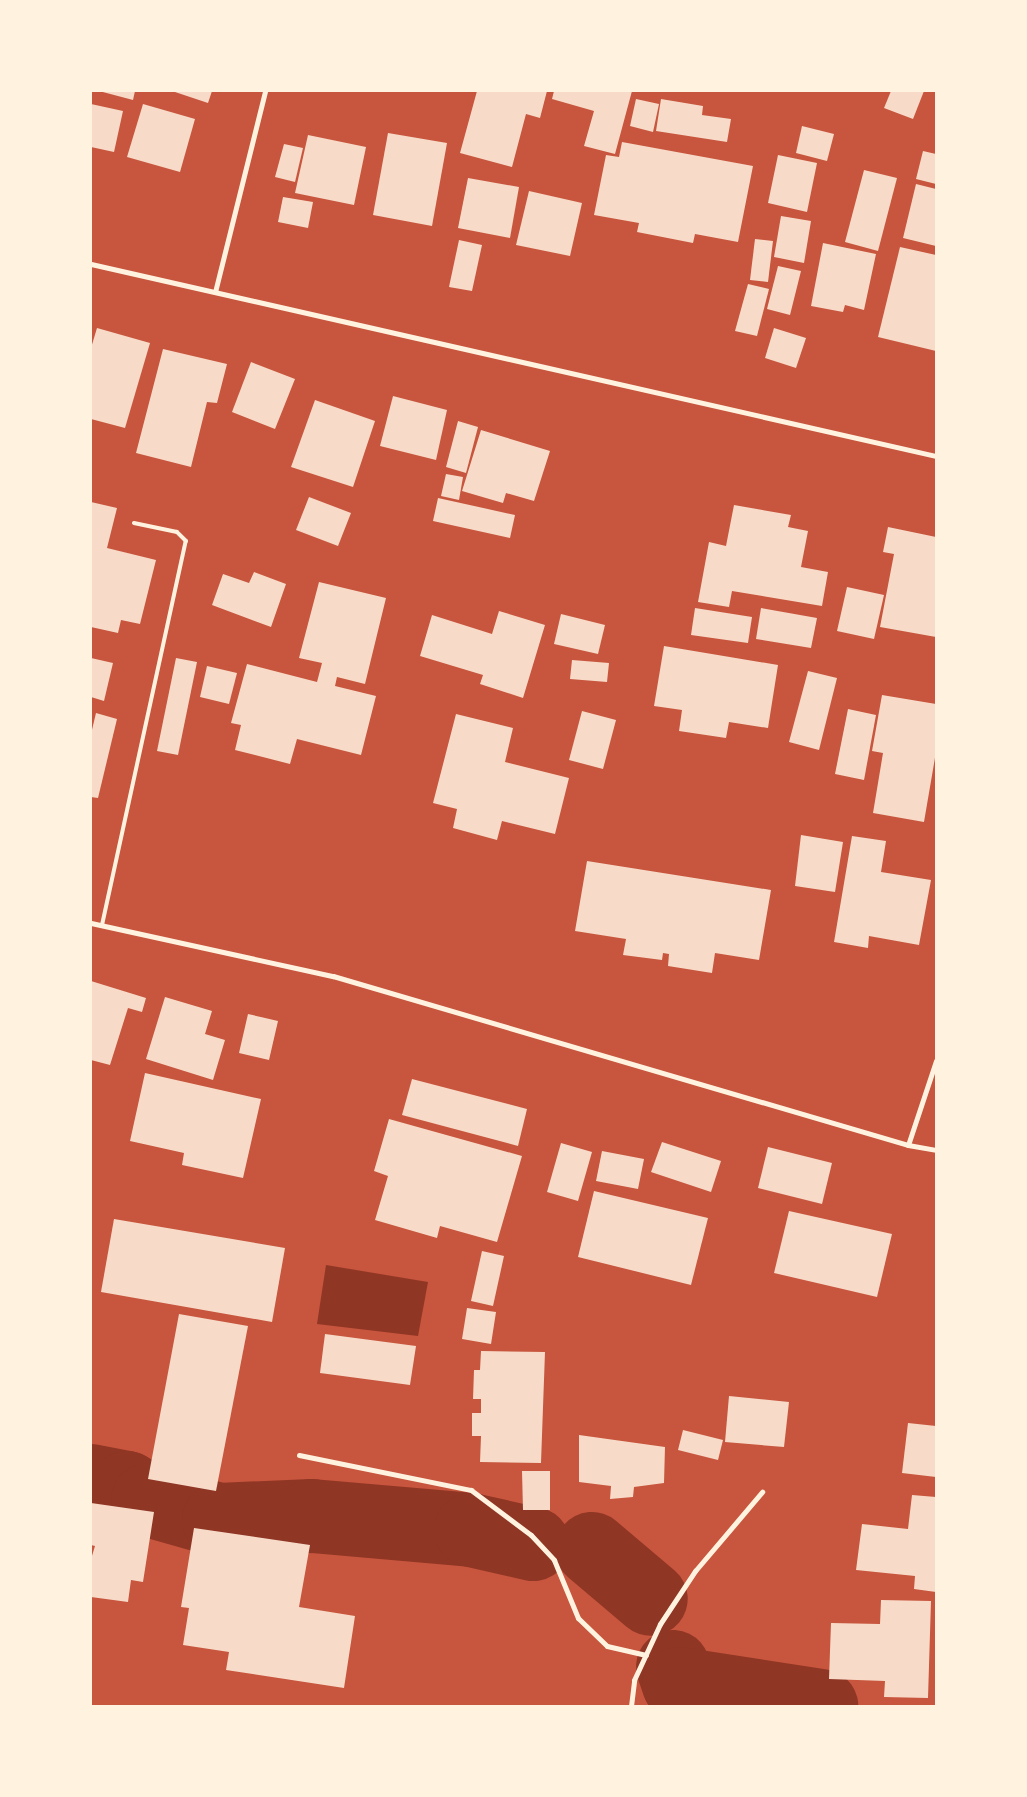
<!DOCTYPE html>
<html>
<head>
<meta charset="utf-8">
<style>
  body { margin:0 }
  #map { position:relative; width:1027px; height:1797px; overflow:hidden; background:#c8553d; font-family:Commissioner,sans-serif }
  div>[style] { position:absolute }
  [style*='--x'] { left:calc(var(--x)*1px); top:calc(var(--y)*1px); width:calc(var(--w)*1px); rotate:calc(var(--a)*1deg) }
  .water>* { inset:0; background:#8f3625 }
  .river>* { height:74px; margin:-37px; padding:0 37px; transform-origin:37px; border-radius:37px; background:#8f3625 }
  .building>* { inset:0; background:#f7dbc8 }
  .service>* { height:4px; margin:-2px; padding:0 2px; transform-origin:2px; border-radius:2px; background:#fff3e0 }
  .minor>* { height:5px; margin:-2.5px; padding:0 2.5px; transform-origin:2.5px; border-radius:2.5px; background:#fff3e0 }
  span { translate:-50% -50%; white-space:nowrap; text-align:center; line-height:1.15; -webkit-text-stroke:5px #fff3e0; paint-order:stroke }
  .frame { position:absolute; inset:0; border:92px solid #fff3e0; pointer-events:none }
</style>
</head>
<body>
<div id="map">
  <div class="water">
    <div style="clip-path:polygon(326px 1265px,428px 1282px,418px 1336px,317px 1324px)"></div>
  </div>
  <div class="river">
    <div style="--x:91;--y:1481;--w:37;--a:11"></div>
    <div style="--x:127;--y:1488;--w:24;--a:30"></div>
    <div style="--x:148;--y:1500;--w:74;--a:15.7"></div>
    <div style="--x:219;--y:1520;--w:93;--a:-2.5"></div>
    <div style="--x:312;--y:1516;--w:160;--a:5"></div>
    <div style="--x:471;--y:1530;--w:64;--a:12.7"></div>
    <div style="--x:592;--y:1549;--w:77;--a:40.3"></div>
    <div style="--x:673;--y:1667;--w:18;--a:71"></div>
    <div style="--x:679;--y:1684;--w:144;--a:8.8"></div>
  </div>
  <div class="building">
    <div style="clip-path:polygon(99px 91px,135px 91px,133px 100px)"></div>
    <div style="clip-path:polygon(172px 91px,212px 91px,208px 103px)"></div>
    <div style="clip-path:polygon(477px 91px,547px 91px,540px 118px,526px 114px,512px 167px,460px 153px)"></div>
    <div style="clip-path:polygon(554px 91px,632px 91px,615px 154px,584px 146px,594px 111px,552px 99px)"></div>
    <div style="clip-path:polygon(891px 91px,924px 91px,913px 119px,884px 108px)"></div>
    <div style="clip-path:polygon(636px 99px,659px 104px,653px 132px,630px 126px)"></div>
    <div style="clip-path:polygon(661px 99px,703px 106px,702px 115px,731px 119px,727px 142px,656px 131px)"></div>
    <div style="clip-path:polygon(91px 104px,123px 111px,114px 152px,91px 147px)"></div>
    <div style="clip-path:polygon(143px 104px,195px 119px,180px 172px,127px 157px)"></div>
    <div style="clip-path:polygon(802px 126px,834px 134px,827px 161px,796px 153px)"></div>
    <div style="clip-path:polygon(388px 133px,447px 143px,432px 226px,373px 215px)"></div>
    <div style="clip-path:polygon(308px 135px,366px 147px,354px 205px,295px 193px)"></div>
    <div style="clip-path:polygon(622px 142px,753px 166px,738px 242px,695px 234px,693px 243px,637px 232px,639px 223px,594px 215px,606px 155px,619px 157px)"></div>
    <div style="clip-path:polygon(284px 144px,303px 148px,295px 182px,275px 177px)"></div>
    <div style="clip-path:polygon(923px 151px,936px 154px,936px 184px,916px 179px)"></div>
    <div style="clip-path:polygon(778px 155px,817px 163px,807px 212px,768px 203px)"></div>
    <div style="clip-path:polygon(864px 170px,897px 178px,878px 251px,845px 242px)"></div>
    <div style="clip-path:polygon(468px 178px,519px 187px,510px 238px,458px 228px)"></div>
    <div style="clip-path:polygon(916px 184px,936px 189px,936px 246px,903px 238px)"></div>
    <div style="clip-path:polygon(529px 191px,582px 203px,570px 256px,516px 245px)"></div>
    <div style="clip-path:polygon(283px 197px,313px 202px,308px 228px,278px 222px)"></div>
    <div style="clip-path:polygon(781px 216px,811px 221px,804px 263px,774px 257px)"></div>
    <div style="clip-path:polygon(755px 239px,773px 241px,768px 282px,750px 280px)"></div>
    <div style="clip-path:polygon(459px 240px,482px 245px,472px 291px,449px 287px)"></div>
    <div style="clip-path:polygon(823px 243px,876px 254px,864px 310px,845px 305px,843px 312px,811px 306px)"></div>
    <div style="clip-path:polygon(900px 247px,936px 255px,936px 351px,878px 337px)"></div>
    <div style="clip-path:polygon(778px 266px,801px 271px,790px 315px,767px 309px)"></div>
    <div style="clip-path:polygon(748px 284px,769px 289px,757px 336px,735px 331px)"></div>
    <div style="clip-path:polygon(97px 328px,150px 343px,125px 428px,91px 419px,91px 348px)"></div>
    <div style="clip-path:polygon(774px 328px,806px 338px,796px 368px,765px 358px)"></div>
    <div style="clip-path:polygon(163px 349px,227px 364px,217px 403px,207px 402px,191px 467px,136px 453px)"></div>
    <div style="clip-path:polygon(251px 362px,295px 379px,275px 429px,232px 412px)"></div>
    <div style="clip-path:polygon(393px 396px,447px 410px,436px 460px,380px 446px)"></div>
    <div style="clip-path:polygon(315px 400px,375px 421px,353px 487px,291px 467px)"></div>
    <div style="clip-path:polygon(458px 421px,478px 427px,466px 473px,446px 467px)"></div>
    <div style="clip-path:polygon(481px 430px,550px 451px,534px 501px,506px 493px,503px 503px,462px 491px)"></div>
    <div style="clip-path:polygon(446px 474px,463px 477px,459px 500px,441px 496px)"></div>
    <div style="clip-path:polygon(309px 497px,351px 513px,338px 546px,296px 530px)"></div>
    <div style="clip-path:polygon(438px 498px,515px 515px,510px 538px,433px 521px)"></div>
    <div style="clip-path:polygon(91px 502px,117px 508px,107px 548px,156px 560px,140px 624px,121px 620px,118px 633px,91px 627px)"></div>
    <div style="clip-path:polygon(734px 505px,791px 515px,788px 527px,808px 531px,801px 567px,828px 572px,822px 606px,732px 591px,729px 607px,698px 602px,709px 542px,726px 546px)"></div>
    <div style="clip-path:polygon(888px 527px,936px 537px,936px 637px,880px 627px,894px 554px,883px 552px)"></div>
    <div style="clip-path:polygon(254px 572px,286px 584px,271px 627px,212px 605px,223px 574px,249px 583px)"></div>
    <div style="clip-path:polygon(319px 582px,386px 598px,365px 684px,337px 677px,335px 686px,376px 696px,361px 755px,297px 739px,290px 764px,235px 750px,241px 725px,231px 723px,247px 664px,317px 682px,322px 663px,299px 658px)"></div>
    <div style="clip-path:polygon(847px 587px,884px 595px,874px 639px,837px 631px)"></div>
    <div style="clip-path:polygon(695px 608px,752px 617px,748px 643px,691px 635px)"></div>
    <div style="clip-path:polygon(761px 608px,817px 618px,811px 648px,756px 639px)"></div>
    <div style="clip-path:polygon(499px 611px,545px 625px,523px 698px,480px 684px,483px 675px,420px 656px,432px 615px,492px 634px)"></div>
    <div style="clip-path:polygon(561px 614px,605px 625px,598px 654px,554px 644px)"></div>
    <div style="clip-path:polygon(664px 646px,778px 665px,768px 728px,729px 722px,726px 738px,679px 731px,682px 710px,654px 706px)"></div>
    <div style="clip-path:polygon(91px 658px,113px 663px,104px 701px,91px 697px)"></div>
    <div style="clip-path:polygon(176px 658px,197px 662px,178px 755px,157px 751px)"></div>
    <div style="clip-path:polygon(572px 660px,609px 663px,607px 682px,570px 679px)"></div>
    <div style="clip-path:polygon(207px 666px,237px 673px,229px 704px,200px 697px)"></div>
    <div style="clip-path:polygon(808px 671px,837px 678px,819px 750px,789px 742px)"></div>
    <div style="clip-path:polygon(882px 695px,936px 704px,936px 752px,924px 822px,873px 813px,883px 753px,872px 751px)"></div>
    <div style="clip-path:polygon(848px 709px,876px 715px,864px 780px,835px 774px)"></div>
    <div style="clip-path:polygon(582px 711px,616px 720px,603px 769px,569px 760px)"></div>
    <div style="clip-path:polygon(96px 713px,117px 719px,98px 798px,91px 797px,91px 734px)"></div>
    <div style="clip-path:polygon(456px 714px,513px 728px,505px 762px,569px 778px,555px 834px,502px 821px,497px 840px,453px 828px,457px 809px,433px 803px)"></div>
    <div style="clip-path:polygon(801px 835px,843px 842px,835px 892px,795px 886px)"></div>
    <div style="clip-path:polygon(852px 836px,886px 841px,881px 872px,931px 880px,919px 945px,869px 936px,868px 948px,834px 942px)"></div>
    <div style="clip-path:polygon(587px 861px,771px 890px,759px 960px,715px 953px,712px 973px,668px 966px,669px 954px,663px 953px,662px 960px,623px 955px,626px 939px,575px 931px)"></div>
    <div style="clip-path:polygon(91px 981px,146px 998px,142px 1012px,128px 1008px,110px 1065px,91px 1060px)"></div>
    <div style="clip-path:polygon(165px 997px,212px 1011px,205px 1034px,225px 1040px,213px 1080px,146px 1059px)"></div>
    <div style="clip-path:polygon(248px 1014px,278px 1021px,269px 1060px,239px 1053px)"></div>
    <div style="clip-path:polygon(145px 1073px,261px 1099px,243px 1178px,182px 1165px,184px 1153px,130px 1141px)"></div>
    <div style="clip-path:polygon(412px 1079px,527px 1109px,518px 1146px,402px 1115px)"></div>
    <div style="clip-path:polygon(389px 1119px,522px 1156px,497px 1242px,440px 1226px,437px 1238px,375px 1220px,388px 1176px,374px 1171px)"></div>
    <div style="clip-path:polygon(662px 1142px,721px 1161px,711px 1192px,651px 1172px)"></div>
    <div style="clip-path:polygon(561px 1143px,592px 1152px,578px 1201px,547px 1192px)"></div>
    <div style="clip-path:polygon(768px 1147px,832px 1163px,822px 1204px,758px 1188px)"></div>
    <div style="clip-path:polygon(602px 1151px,644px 1159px,638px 1189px,596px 1181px)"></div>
    <div style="clip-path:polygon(594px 1191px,708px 1218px,691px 1285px,578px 1257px)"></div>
    <div style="clip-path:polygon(789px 1211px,892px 1234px,877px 1297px,774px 1273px)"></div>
    <div style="clip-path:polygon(114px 1219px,285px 1248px,272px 1322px,101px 1292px)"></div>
    <div style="clip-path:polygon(482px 1251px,504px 1256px,493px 1306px,471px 1301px)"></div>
    <div style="clip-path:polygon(467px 1308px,496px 1312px,491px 1344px,462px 1339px)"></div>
    <div style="clip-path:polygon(179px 1314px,248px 1326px,216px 1491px,148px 1479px)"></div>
    <div style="clip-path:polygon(325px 1334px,416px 1346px,410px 1385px,320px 1373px)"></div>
    <div style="clip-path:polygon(481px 1351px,545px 1352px,541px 1463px,480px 1462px,481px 1436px,472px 1436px,472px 1413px,481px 1413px,481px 1399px,473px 1399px,474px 1370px,480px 1370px)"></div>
    <div style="clip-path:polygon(729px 1396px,789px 1402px,784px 1447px,725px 1442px)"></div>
    <div style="clip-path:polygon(908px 1423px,936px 1426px,936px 1477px,902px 1473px)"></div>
    <div style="clip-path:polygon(683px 1430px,723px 1440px,718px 1460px,678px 1450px)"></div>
    <div style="clip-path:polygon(579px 1435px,665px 1447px,664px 1483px,634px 1487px,633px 1497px,610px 1499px,611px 1486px,579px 1482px)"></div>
    <div style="clip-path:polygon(522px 1471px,550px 1471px,550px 1510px,523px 1510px)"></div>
    <div style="clip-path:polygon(912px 1495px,936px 1497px,936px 1592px,914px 1589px,915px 1576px,856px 1570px,862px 1524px,908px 1529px)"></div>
    <div style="clip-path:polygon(91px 1503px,154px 1512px,143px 1582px,131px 1580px,128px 1602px,91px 1597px,91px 1559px,95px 1546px,91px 1545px)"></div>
    <div style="clip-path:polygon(194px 1528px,310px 1545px,299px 1607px,355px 1616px,344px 1688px,226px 1670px,229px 1652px,183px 1645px,189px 1608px,181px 1607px)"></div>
    <div style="clip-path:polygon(881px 1600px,931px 1601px,928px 1698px,884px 1697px,885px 1681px,829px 1679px,831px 1623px,880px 1624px)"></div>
  </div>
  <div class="service">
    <div style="--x:102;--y:925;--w:393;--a:-77.7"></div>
    <div style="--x:186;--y:541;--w:13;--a:-135"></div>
    <div style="--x:177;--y:532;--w:44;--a:-168.2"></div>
  </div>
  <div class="minor">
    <div style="--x:91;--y:264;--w:867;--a:12.8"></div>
    <div style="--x:215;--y:292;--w:207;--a:-76"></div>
    <div style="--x:91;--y:923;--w:248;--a:12.4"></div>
    <div style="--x:333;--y:976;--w:599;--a:16.38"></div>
    <div style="--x:908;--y:1145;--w:28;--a:10"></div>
    <div style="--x:908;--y:1145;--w:89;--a:-71.6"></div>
    <div style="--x:299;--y:1455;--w:176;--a:11.5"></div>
    <div style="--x:471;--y:1490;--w:75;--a:36.9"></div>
    <div style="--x:531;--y:1535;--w:34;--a:47"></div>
    <div style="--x:554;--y:1560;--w:63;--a:67.5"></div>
    <div style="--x:578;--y:1618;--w:40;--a:44"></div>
    <div style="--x:607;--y:1646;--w:40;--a:13"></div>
    <div style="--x:631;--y:1706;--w:26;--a:-83"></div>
    <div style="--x:634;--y:1680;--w:62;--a:-65.1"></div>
    <div style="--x:660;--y:1624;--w:64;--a:-56.6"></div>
    <div style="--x:695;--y:1571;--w:104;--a:-49.7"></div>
  </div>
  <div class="frame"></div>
</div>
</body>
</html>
